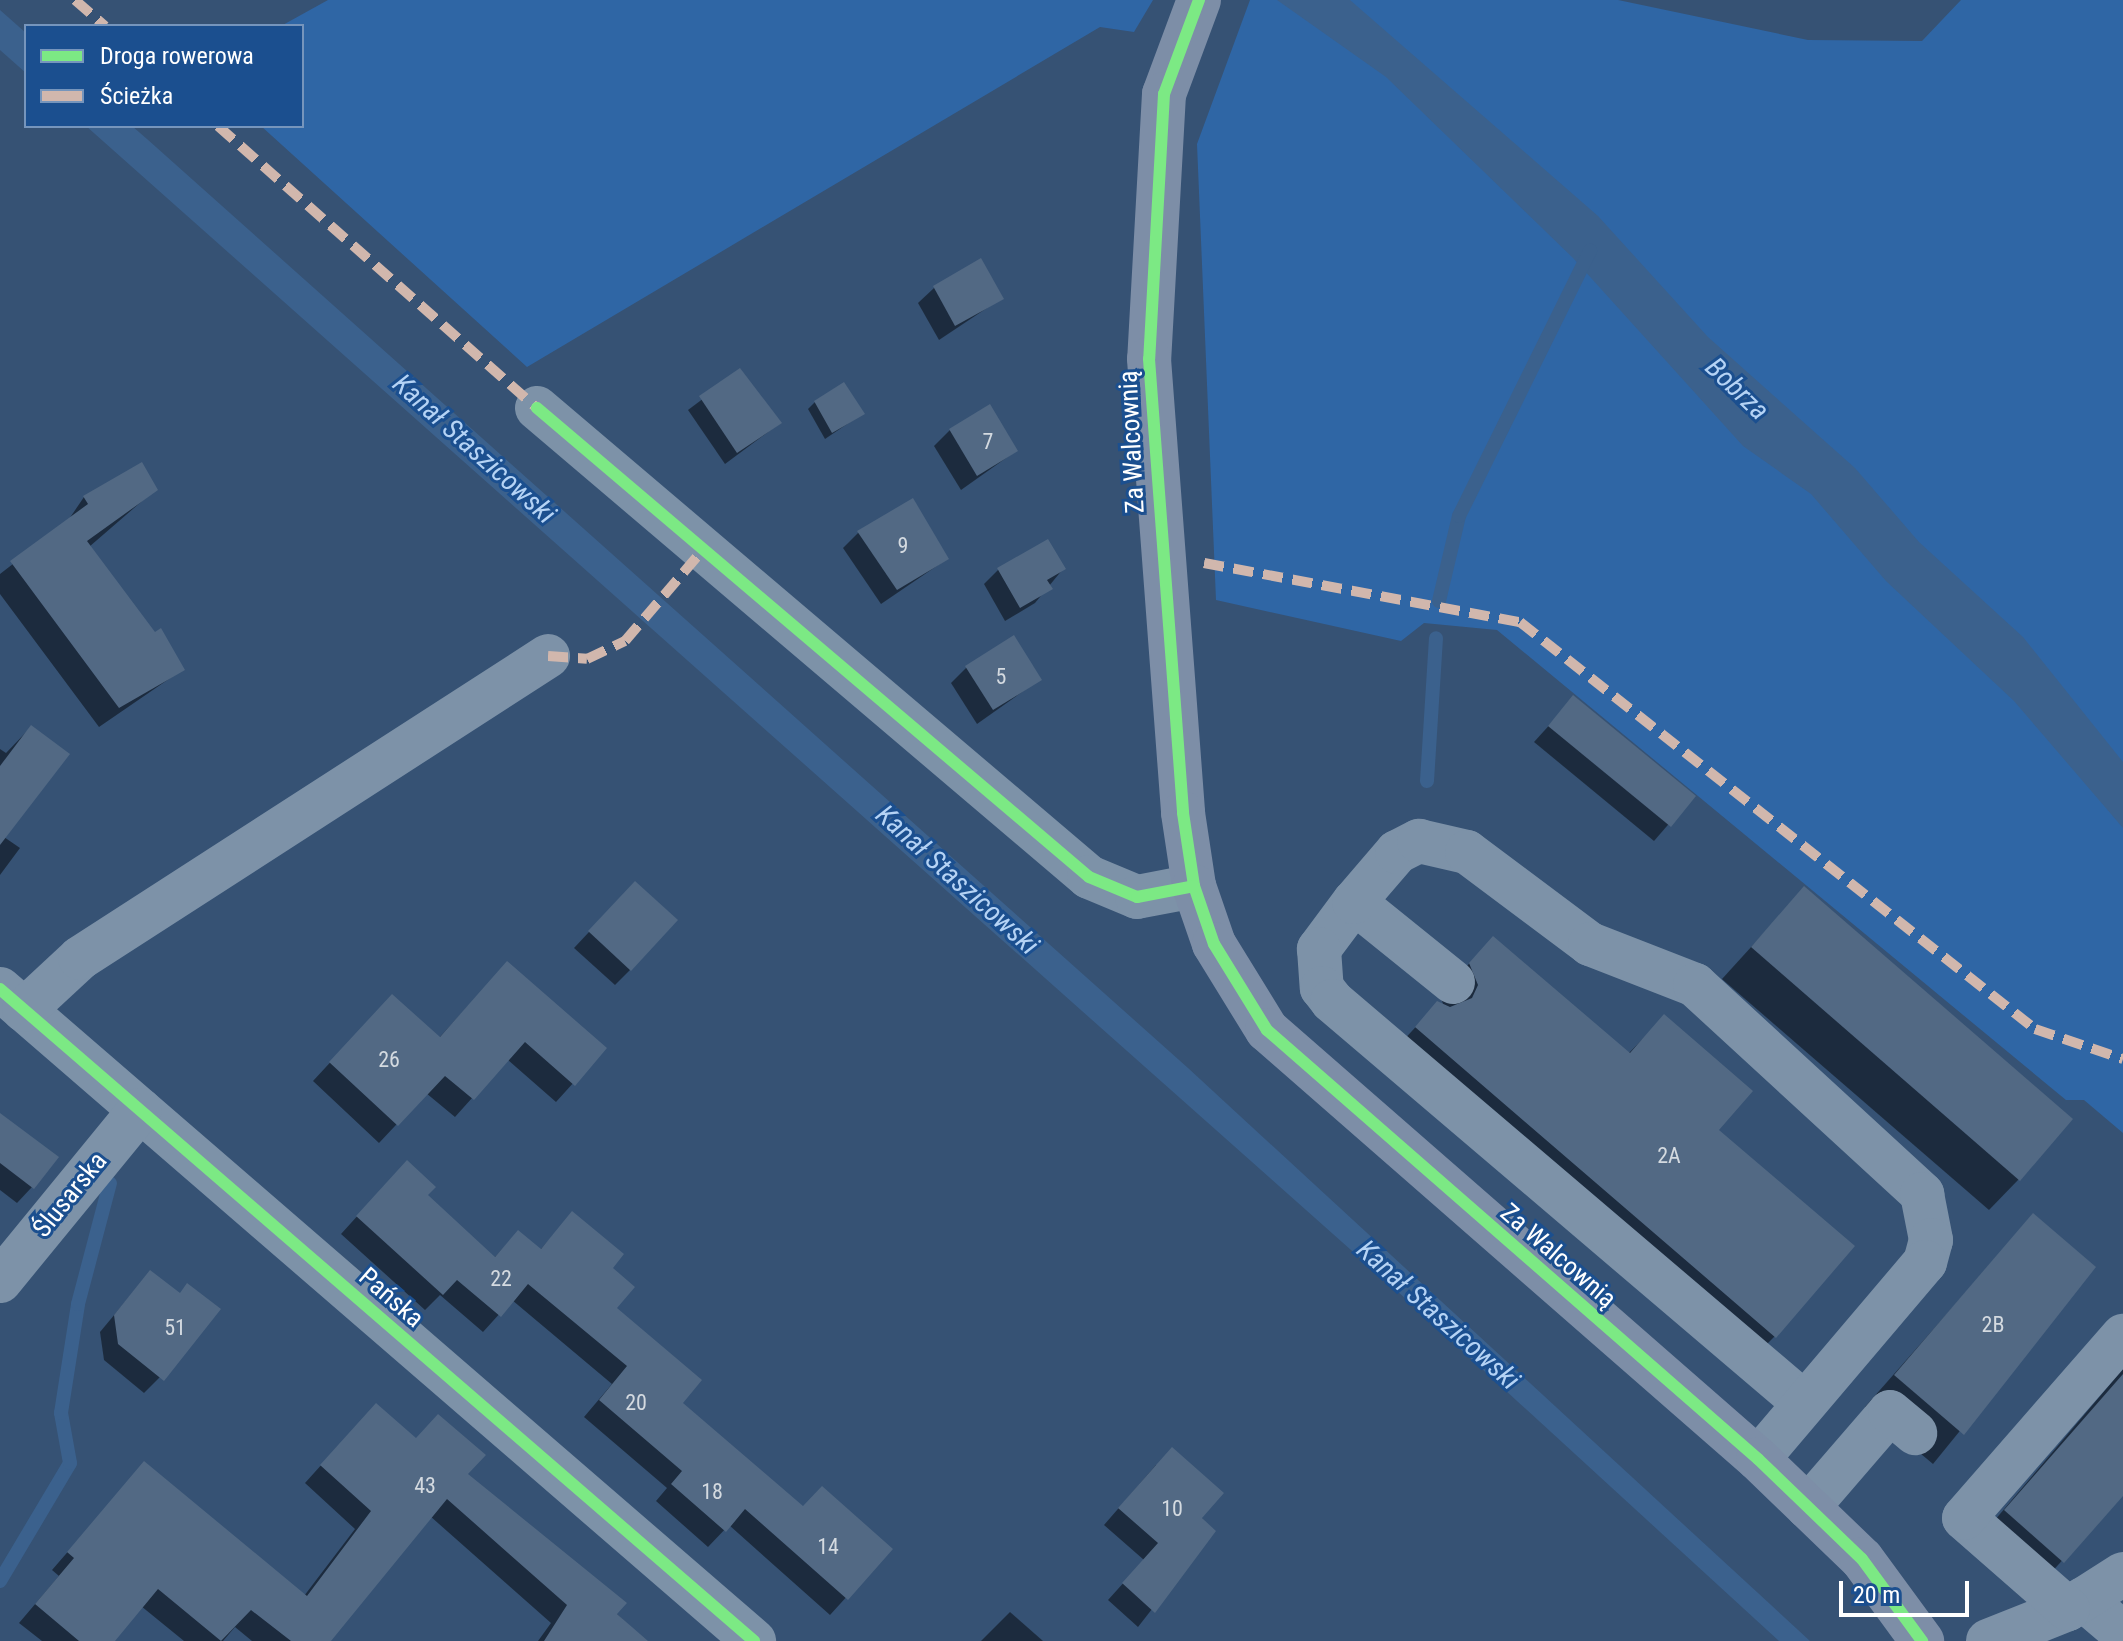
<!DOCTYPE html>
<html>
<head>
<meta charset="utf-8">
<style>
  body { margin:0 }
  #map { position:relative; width:2123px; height:1641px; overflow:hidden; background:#365274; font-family:"Roboto Condensed",sans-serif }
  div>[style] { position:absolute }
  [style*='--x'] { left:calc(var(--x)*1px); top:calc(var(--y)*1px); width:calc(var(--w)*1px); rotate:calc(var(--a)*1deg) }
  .green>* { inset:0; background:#2f66a5 }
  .water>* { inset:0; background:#3b618d }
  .shadow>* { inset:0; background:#0007 }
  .stream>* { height:14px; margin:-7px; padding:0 7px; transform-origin:7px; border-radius:7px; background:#3b618d }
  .building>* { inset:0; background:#526984 }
  .minor>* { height:44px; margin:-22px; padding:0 22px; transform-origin:22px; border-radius:22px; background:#7d92a8 }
  .major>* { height:44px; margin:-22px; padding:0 22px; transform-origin:22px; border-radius:22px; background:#7d8ea7 }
  .quiet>* { height:10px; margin-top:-5px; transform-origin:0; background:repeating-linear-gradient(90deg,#d1b7ad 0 20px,transparent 0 30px) }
  .cycleway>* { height:12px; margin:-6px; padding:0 6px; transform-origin:6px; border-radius:6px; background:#7ce984 }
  span { translate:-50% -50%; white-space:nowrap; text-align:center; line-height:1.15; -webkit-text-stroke:6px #1b4f8f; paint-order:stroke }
  .number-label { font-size:22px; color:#d4dae0 }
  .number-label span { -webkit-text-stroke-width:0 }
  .street-label { font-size:26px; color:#fff }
  .water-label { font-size:28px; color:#b5d3f5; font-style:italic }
  .legend { position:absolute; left:24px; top:24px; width:280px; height:104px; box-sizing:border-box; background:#1b4f8f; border:2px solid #7695bc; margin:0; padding:10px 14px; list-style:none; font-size:24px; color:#fff }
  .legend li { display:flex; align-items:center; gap:16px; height:40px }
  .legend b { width:40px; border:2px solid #7695bc }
  .scale { position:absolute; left:1839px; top:1581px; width:130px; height:36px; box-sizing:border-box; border:4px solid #fff; border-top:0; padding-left:10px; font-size:24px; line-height:28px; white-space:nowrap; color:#fff; -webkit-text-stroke:6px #1b4f8f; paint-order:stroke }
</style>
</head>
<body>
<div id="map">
  <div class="green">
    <div style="clip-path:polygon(328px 0,1153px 0,1134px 32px,1100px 27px,527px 367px,261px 126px,302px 126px,302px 26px,281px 26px)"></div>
    <div style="clip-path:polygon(1250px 0,1618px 0,1808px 40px,1922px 41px,1961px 0,2123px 0,2123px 1133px,2084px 1100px,2066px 1100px,1497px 630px,1424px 623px,1401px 641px,1216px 600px,1197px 144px)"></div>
  </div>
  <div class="water">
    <div style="clip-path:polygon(1277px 0,1350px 0,1598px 216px,1708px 337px,1855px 468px,1919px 542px,2023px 637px,2123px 762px,2123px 828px,2014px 701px,1886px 581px,1811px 494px,1743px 446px,1573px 258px,1386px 77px)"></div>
    <div style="clip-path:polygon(0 10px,26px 33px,26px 73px,0 50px)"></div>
    <div style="clip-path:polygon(86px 126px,132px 126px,147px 139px,1188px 1068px,1810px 1641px,1779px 1641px,1396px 1290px)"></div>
  </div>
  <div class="shadow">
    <div style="clip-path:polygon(934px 288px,1002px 298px,939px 340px,918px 303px)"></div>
    <div style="clip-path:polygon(740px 371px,780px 423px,725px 464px,688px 410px)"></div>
    <div style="clip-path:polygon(815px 402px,862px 414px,825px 439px,808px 409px)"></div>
    <div style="clip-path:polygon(950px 430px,1016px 451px,961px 490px,934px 446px)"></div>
    <div style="clip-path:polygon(156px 489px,89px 547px,182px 670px,99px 727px,0 594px,0 574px,67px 522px,84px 497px)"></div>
    <div style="clip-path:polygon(858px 533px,947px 559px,881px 604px,843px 548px)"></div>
    <div style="clip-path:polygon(999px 569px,1063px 569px,1035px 603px,1005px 621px,984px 584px)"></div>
    <div style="clip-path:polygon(967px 667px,1039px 680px,977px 724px,951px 683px)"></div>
    <div style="clip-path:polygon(1574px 698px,1693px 796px,1654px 841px,1534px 742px)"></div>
    <div style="clip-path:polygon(31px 727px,4px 837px,20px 848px,0 875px,0 749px,6px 753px)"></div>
    <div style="clip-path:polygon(1804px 889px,2019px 1179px,1989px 1210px,1722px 979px)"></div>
    <div style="clip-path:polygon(620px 899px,630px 970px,615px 985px,574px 948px)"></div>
    <div style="clip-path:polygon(1493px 938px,1628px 1054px,1664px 1017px,1716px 1130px,1775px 1336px,1745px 1366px,1386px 1059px,1437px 1004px,1444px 1007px,1440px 995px)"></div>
    <div style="clip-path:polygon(490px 982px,604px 1049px,556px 1102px,507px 1059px,455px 1117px,426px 1093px,379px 1143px,313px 1081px,375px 1014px,438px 1039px)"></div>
    <div style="clip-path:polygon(0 1127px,32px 1187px,17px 1203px,0 1190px)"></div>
    <div style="clip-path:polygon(390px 1180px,425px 1195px,494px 1258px,518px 1232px,540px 1250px,572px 1214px,610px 1268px,615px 1308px,680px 1404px,803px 1508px,890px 1549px,830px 1615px,729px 1525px,708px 1547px,656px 1501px,667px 1488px,584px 1417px,612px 1384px,512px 1300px,483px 1332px,440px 1295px,425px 1310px,341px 1234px)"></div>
    <div style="clip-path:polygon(2033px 1216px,2093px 1267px,1933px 1464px,1865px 1407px)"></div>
    <div style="clip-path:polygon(150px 1272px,160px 1377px,144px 1393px,104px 1360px,100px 1332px)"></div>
    <div style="clip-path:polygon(2123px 1369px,2123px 1493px,2040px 1585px,1983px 1534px)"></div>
    <div style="clip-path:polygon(359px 1423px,415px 1440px,466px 1474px,646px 1641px,538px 1641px,551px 1623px,430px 1516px,329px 1641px,252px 1641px,235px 1627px,223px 1641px,184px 1641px,141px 1606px,112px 1641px,42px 1641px,19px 1623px,59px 1576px,52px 1570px,144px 1464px,304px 1596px,355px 1529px,305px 1483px)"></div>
    <div style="clip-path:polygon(1156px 1465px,1213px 1531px,1138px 1627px,1108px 1600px,1144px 1560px,1104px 1525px)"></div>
    <div style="clip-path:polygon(1010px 1612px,1043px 1641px,981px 1641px)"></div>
  </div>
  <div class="stream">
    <div style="--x:1439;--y:601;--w:87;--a:-76.8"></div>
    <div style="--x:1459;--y:516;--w:296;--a:-63.7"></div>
    <div style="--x:1427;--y:781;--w:143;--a:-86.4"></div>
    <div style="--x:0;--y:1581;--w:137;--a:-59.3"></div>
    <div style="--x:70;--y:1463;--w:51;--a:-100.2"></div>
    <div style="--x:61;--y:1413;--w:110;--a:-81.1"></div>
    <div style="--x:78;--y:1304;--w:125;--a:-75.2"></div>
  </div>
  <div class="building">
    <div style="clip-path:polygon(981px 258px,1004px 299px,955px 326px,933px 286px)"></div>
    <div style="clip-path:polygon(740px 368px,782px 423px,737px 453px,699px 396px)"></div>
    <div style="clip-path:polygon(844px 382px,865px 414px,832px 433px,814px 401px)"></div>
    <div style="clip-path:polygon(990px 404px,1018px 451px,977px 476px,949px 429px)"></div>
    <div style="clip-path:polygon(142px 462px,158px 490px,87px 541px,155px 632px,161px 628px,185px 670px,119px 708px,10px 561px,88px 504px,83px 496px)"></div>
    <div style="clip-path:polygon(913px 498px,949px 559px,897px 590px,857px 531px)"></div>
    <div style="clip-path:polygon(1048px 539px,1066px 569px,1047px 580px,1053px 589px,1020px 608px,997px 568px)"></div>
    <div style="clip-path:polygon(1014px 635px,1042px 680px,993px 710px,965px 666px)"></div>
    <div style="clip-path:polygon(1573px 695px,1696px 796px,1671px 827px,1548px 726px)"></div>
    <div style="clip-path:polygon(31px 725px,70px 754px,0 845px,0 766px)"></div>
    <div style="clip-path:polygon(635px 881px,678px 920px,631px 971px,588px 931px)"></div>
    <div style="clip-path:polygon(1804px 886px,2073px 1119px,2020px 1181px,1751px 947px)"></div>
    <div style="clip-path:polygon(1493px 936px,1630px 1053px,1664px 1014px,1753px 1091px,1719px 1130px,1855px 1246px,1776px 1338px,1415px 1027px,1437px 1001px,1450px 1007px,1472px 998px,1478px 985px,1469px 963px)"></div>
    <div style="clip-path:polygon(507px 961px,607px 1048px,575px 1086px,525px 1042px,474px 1100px,445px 1076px,398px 1126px,329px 1062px,392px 994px,440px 1037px)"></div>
    <div style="clip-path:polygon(0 1113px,59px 1157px,34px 1189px,0 1163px)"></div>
    <div style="clip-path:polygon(407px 1160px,436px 1187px,428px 1195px,495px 1257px,518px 1230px,541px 1249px,572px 1211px,624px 1254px,613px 1268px,635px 1287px,617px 1308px,702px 1380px,683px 1403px,803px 1506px,822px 1486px,893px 1549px,848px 1600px,745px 1509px,726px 1532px,671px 1484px,682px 1471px,599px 1400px,627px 1366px,528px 1284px,501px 1317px,457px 1280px,443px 1295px,356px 1216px)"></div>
    <div style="clip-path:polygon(2033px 1213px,2096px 1267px,1964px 1435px,1894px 1375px)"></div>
    <div style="clip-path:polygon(150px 1270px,180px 1293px,187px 1283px,221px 1309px,164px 1381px,118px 1344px,114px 1315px)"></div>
    <div style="clip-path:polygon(2123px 1374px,2123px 1496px,2064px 1563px,2004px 1510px)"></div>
    <div style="clip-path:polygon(376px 1403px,416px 1438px,438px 1414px,486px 1455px,468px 1474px,627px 1603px,617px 1614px,648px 1641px,544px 1641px,567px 1605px,447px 1499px,331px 1641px,291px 1641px,251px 1610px,221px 1641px,158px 1589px,115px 1641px,79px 1641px,35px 1604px,74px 1558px,67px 1552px,144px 1461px,307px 1596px,371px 1511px,320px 1465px)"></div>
    <div style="clip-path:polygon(1172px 1447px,1224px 1493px,1202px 1518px,1216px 1531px,1155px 1613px,1122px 1583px,1158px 1543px,1118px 1508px)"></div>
  </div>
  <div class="minor">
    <div style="--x:537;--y:408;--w:724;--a:40.35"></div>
    <div style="--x:1089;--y:877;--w:52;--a:22.6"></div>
    <div style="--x:1137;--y:897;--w:58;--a:-10.9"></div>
    <div style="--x:1354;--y:902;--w:59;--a:126.7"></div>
    <div style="--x:1319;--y:949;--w:39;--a:86"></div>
    <div style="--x:1322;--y:988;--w:16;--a:52"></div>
    <div style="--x:1332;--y:1001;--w:619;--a:40.41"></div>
    <div style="--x:1453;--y:982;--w:127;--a:-141.1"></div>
    <div style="--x:1354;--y:902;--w:66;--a:-49.3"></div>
    <div style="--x:1397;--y:852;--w:25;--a:-27"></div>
    <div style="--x:1419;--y:841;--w:49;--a:12.9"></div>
    <div style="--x:1467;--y:852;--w:154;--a:36.8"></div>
    <div style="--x:1590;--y:944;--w:113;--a:21.3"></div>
    <div style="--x:1695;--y:985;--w:309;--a:42.6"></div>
    <div style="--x:1922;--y:1194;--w:47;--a:78.9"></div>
    <div style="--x:1931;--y:1240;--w:23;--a:105"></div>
    <div style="--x:1925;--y:1262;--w:258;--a:130.3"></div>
    <div style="--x:0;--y:989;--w:997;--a:40.85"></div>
    <div style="--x:24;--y:1010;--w:76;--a:-42.9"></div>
    <div style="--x:80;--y:958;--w:557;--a:-32.83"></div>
    <div style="--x:0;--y:1281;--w:221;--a:-50.7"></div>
    <div style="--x:1808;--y:1507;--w:125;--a:-49.2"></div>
    <div style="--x:1890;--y:1412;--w:33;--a:40"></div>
    <div style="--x:2083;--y:1599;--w:52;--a:40.4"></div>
    <div style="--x:2068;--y:1609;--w:65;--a:-32.5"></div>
    <div style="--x:1988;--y:1641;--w:86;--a:-21.8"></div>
    <div style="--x:2068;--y:1609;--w:138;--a:-138.8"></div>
    <div style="--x:1964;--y:1518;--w:242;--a:-48.9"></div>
  </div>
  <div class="major">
    <div style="--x:1199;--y:0;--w:100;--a:110.4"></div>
    <div style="--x:1164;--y:94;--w:265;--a:93.2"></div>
    <div style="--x:1149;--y:359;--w:455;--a:85.7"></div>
    <div style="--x:1183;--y:813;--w:74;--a:81.4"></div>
    <div style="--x:1194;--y:886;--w:61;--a:71"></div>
    <div style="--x:1214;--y:944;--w:101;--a:58.4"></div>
    <div style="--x:1267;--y:1030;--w:652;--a:41.14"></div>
    <div style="--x:1758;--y:1459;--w:144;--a:43.9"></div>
    <div style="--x:1862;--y:1559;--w:102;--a:53.8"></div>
  </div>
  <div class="quiet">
    <div style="--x:75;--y:0;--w:40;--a:41"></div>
    <div style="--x:218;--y:126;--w:426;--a:41.5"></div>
    <div style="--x:1204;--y:563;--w:321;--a:10.6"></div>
    <div style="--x:1520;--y:622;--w:656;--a:38.32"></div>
    <div style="--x:2035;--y:1029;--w:93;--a:18.8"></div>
    <div style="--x:548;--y:656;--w:39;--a:4"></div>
    <div style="--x:587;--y:659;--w:42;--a:-25.3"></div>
    <div style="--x:625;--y:641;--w:117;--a:-49.5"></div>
  </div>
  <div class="cycleway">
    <div style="--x:1199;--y:0;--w:100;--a:110.4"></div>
    <div style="--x:1164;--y:94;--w:265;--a:93.2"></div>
    <div style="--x:1149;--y:359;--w:455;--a:85.7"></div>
    <div style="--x:1183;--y:813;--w:74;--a:81.4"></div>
    <div style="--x:1194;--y:886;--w:61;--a:71"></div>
    <div style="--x:1214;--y:944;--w:101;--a:58.4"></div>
    <div style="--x:1267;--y:1030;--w:652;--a:41.14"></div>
    <div style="--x:1758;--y:1459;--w:144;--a:43.9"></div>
    <div style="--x:1862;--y:1559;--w:102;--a:53.8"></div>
    <div style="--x:537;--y:408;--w:724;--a:40.35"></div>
    <div style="--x:1089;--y:877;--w:52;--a:22.6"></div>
    <div style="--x:1137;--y:897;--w:58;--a:-10.9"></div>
    <div style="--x:0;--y:989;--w:997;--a:40.85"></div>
  </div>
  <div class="number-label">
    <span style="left:988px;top:442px">7</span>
    <span style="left:903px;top:546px">9</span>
    <span style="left:1001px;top:677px">5</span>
    <span style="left:389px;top:1060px">26</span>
    <span style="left:1669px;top:1156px">2A</span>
    <span style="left:501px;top:1279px">22</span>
    <span style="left:1993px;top:1325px">2B</span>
    <span style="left:175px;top:1328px">51</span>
    <span style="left:636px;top:1403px">20</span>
    <span style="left:425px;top:1486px">43</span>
    <span style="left:712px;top:1492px">18</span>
    <span style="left:1172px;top:1509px">10</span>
    <span style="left:828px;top:1547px">14</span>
  </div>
  <div class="street-label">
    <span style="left:1132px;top:442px;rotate:-93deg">Za Walcownią</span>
    <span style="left:70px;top:1195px;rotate:-51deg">Ślusarska</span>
    <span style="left:1558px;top:1256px;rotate:41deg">Za Walcownią</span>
    <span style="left:391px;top:1298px;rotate:41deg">Pańska</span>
  </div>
  <div class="water-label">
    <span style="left:1737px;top:389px;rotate:44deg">Bobrza</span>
    <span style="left:474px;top:449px;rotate:42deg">Kanał Staszicowski</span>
    <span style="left:957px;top:880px;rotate:42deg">Kanał Staszicowski</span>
    <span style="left:1438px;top:1315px;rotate:42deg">Kanał Staszicowski</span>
  </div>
  <ul class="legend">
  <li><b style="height:10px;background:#7ce984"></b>Droga rowerowa</li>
  <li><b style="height:10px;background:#d1b7ad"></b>Ścieżka</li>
  </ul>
  <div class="scale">20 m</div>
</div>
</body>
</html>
